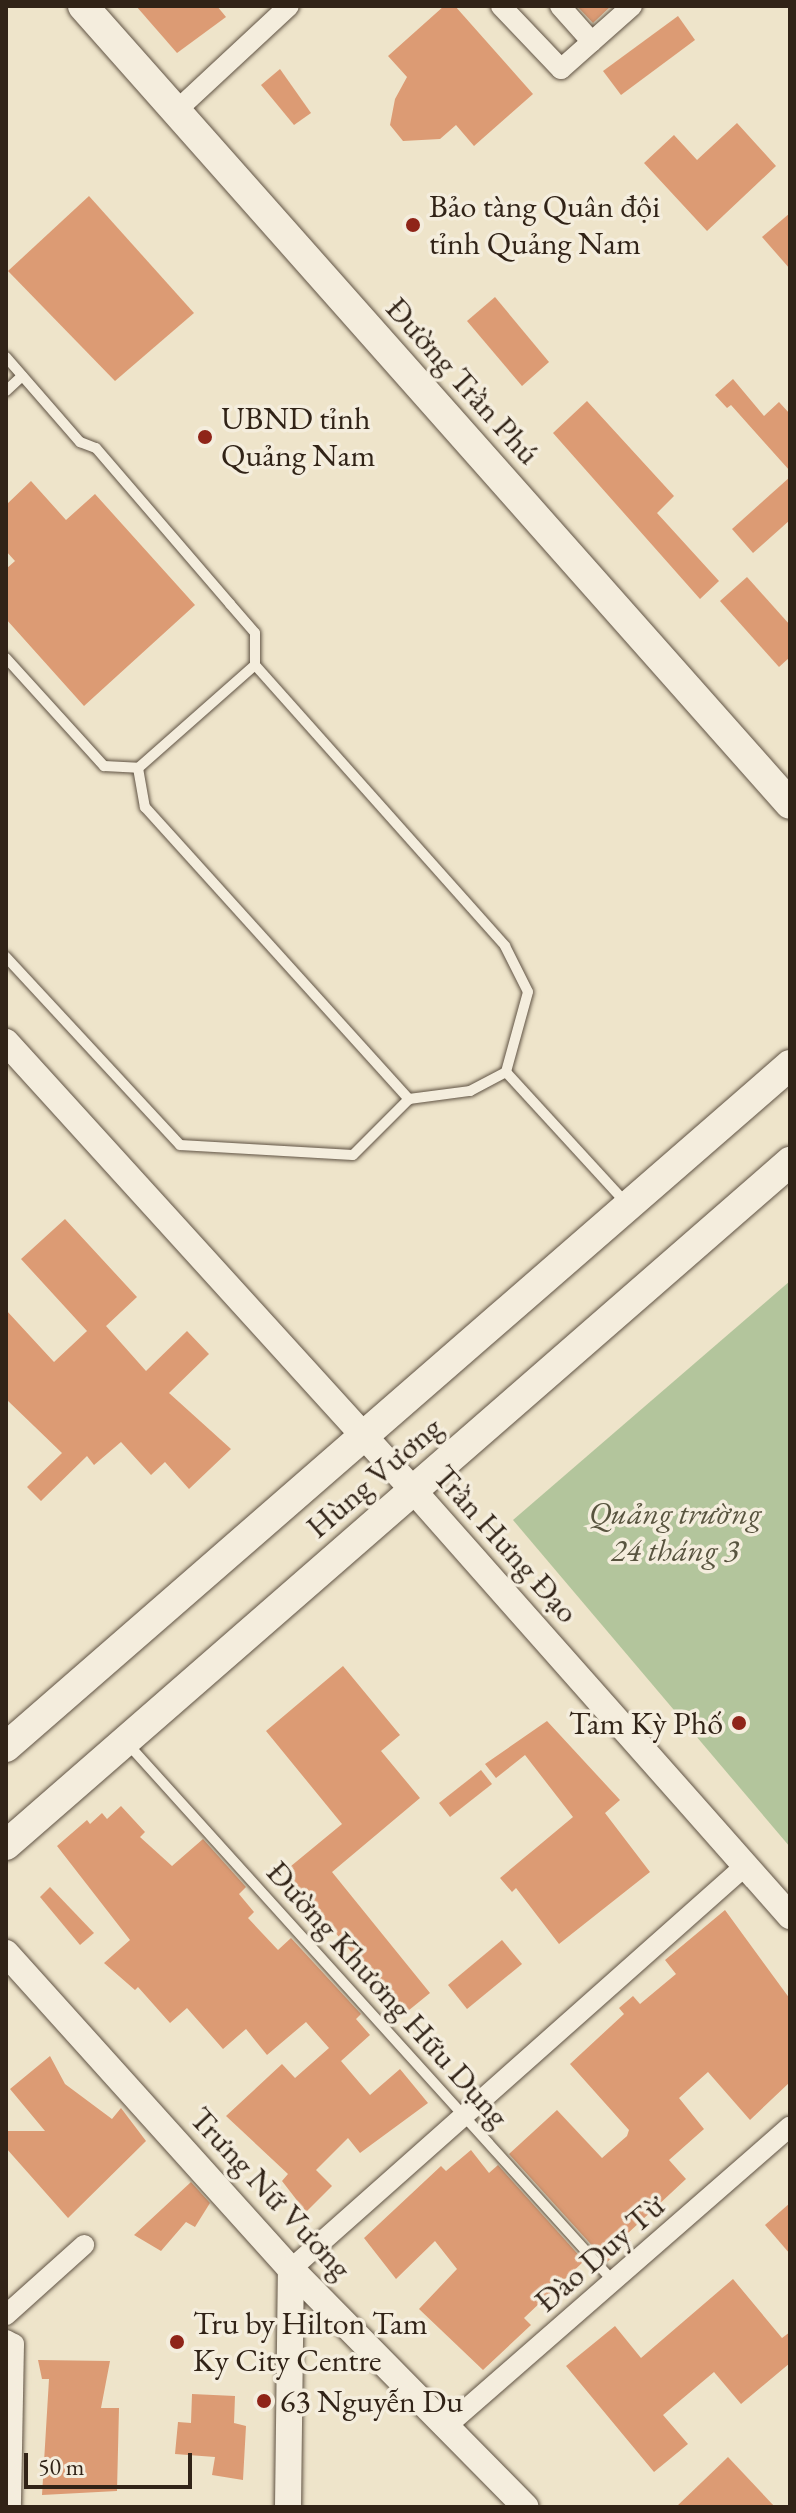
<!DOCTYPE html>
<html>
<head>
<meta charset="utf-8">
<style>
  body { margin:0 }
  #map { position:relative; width:796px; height:2513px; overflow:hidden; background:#eee4ca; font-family:"EB Garamond",serif }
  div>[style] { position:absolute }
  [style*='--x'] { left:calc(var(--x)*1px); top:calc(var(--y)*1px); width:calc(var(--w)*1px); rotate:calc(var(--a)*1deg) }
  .green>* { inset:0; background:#b3c59c }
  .building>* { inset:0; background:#dc9b74 }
  .roads { filter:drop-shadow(0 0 2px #605344) drop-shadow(0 0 2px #605344) }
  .service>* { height:10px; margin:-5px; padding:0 5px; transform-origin:5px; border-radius:5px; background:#f4eddd }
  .minor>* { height:20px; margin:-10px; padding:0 10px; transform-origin:10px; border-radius:10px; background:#f4eddd }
  .tertiary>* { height:26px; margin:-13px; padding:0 13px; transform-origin:13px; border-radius:13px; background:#f4eddd }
  .secondary>* { height:30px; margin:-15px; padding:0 15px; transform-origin:15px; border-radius:15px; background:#f4eddd }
  .dots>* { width:22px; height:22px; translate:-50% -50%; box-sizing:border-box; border:4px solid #f4eddd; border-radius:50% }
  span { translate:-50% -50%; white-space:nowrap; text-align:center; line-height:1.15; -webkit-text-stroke:7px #f4eddd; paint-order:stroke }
  .poi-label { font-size:32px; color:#312317 }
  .left { translate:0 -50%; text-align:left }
  .right { translate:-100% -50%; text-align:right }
  .street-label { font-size:32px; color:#312317 }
  .park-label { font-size:32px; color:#58543f; font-style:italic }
  .frame { position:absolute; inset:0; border:8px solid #312317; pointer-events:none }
  .scale { position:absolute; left:24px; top:2453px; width:168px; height:36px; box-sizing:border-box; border:4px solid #312317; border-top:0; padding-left:10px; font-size:24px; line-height:28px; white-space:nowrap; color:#312317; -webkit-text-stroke:6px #f4eddd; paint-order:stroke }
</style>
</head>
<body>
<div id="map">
  <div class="green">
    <div style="clip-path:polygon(790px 1281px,790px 1847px,513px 1520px)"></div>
  </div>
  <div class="building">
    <div style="clip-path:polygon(136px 6px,217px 6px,226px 17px,177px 53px)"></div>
    <div style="clip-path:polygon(444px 6px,455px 6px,533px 94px,474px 146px,456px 125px,440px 139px,403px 141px,390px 125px,395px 99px,407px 77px,388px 56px)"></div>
    <div style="clip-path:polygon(577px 6px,611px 6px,593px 23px)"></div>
    <div style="clip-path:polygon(678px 16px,695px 40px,621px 95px,603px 71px)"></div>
    <div style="clip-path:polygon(280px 69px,311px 113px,294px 125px,261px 85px)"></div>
    <div style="clip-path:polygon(737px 123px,776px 166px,707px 231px,644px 163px,674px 135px,697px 160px)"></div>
    <div style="clip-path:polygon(89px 196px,194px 313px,115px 381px,8px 271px)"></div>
    <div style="clip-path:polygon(790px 213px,790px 269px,762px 237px)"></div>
    <div style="clip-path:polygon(495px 297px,549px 362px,522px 386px,467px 321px)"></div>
    <div style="clip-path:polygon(733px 379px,764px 416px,779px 402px,790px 414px,790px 471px,731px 405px,727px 408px,715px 395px)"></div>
    <div style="clip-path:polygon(587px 401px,674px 496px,657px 513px,719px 581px,700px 599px,553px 433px)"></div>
    <div style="clip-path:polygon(790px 477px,790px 520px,753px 553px,732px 529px)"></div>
    <div style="clip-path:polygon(31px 481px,66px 520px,95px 494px,195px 605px,84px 706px,6px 619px,6px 569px,15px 561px,6px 551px,6px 505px)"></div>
    <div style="clip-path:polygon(747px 577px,790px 625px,790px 657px,779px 667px,720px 601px)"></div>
    <div style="clip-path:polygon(65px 1219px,137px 1297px,106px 1326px,146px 1371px,187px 1331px,209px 1354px,169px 1393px,231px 1449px,189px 1489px,165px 1462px,151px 1475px,121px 1442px,94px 1465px,87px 1456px,41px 1501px,27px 1487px,62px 1453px,6px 1399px,6px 1310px,54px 1362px,87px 1331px,21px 1259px)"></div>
    <div style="clip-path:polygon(343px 1666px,400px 1735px,381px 1751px,420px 1798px,332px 1872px,430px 1993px,403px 2015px,285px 1871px,342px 1824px,266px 1731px)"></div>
    <div style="clip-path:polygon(547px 1721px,620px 1800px,605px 1813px,650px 1872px,559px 1944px,516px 1888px,512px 1892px,500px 1878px,573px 1817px,525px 1755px,496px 1778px,485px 1764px)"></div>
    <div style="clip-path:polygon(481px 1770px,492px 1784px,450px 1817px,439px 1803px)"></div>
    <div style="clip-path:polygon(121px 1806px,145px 1832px,140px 1837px,172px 1866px,203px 1839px,246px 1887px,239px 1894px,254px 1912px,248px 1918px,278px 1950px,291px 1938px,361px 2014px,356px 2019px,370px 2035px,341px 2061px,370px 2095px,400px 2069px,428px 2103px,360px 2153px,348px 2138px,316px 2170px,332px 2186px,306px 2212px,282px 2181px,288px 2174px,226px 2116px,282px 2064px,295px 2078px,329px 2048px,306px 2022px,267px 2055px,246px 2029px,223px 2049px,187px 2008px,170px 2023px,138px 1987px,135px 1990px,104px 1963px,130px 1940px,57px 1846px,87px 1820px,90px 1824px,102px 1813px,107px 1819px)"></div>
    <div style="clip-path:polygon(50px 1887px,94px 1933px,80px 1945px,40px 1897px)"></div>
    <div style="clip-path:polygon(725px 1910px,790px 1999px,790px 2082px,750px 2120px,708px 2072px,679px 2098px,704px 2129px,669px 2160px,686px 2179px,626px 2235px,631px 2241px,607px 2262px,509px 2154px,557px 2110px,602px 2158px,627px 2136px,629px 2130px,570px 2064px,624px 2014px,619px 2008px,633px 1996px,640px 2004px,676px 1974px,665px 1960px)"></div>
    <div style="clip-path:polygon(502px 1940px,522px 1964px,467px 2009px,448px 1985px)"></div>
    <div style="clip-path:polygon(50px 2056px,65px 2084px,112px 2119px,121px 2108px,146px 2141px,68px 2218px,6px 2148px,6px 2131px,45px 2131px,10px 2089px)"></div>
    <div style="clip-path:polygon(471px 2150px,489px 2173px,498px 2165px,584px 2261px,524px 2318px,531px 2325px,483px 2370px,419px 2309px,457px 2269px,435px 2241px,396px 2279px,364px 2238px,441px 2166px,446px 2171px)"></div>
    <div style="clip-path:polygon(191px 2182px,210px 2203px,195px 2227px,186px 2222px,161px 2251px,134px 2235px)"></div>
    <div style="clip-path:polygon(790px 2203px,790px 2254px,765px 2225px)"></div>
    <div style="clip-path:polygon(733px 2279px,782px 2338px,790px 2332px,790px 2363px,741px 2404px,714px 2372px,663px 2415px,688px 2444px,654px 2472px,566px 2366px,615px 2326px,641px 2358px)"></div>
    <div style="clip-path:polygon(38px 2360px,110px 2361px,101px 2408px,119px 2408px,117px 2491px,42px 2495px,49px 2379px,42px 2379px)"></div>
    <div style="clip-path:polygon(192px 2394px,235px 2396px,234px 2423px,246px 2426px,243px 2480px,212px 2475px,215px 2457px,175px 2454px,178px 2422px,191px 2423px)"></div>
    <div style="clip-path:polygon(728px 2457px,775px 2507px,676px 2507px)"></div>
  </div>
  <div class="roads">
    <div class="service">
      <div style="--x:6;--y:357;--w:113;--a:49"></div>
      <div style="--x:80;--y:442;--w:17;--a:21"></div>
      <div style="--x:96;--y:448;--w:206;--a:49.3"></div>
      <div style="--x:230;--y:604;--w:38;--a:49"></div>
      <div style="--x:255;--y:633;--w:32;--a:90"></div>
      <div style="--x:255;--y:665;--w:376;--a:48.3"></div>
      <div style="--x:505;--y:946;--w:51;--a:63.4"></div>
      <div style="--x:528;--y:992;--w:83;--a:105.4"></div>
      <div style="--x:506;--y:1072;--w:179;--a:47.5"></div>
      <div style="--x:6;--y:391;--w:22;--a:-43"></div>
      <div style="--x:6;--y:658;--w:146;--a:47.8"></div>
      <div style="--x:104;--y:766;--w:34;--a:3"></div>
      <div style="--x:255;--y:665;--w:156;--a:138.6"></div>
      <div style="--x:138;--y:768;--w:40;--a:80"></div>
      <div style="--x:145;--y:807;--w:394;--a:47.9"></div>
      <div style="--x:409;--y:1099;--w:62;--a:-7.5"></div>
      <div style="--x:470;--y:1091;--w:41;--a:-27.8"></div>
      <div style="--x:6;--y:957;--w:256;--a:47.2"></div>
      <div style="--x:180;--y:1145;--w:173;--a:3.3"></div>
      <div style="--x:353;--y:1155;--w:79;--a:-45"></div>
      <div style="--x:127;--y:1743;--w:725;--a:47.91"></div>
    </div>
    <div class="minor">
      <div style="--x:501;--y:6;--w:87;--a:46.4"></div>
      <div style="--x:561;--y:69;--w:95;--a:-41.6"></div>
      <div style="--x:560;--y:6;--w:48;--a:48.4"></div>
      <div style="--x:176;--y:111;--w:154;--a:-42.9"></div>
      <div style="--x:291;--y:2269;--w:607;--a:-41.59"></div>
      <div style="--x:6;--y:2315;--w:105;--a:-41.9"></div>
      <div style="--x:6;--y:2340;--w:9;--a:27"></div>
      <div style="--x:14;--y:2344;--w:163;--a:91.1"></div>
      <div style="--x:449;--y:2424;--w:452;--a:-41.1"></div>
    </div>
    <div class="tertiary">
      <div style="--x:6;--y:1042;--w:605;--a:47.75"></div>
      <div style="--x:413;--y:1490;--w:569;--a:48.49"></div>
      <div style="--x:6;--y:1953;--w:426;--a:48"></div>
      <div style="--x:291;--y:2269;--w:334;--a:45.4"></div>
      <div style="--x:288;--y:2507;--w:238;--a:-89.3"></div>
    </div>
    <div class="secondary">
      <div style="--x:83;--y:6;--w:1066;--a:48.46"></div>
      <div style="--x:6;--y:1747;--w:1039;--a:-41.02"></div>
      <div style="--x:6;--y:1845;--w:1040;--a:-41.06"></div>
    </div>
  </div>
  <div class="dots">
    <div style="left:413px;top:225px;background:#8f2418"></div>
    <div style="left:205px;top:437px;background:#8f2418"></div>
    <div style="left:739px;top:1723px;background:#8f2418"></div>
    <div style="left:177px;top:2342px;background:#8f2418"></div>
    <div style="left:264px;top:2401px;background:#8f2418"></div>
  </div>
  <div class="poi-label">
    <span class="left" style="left:429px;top:225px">Bảo tàng Quân đội<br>tỉnh Quảng Nam</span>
    <span class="left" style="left:221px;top:437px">UBND tỉnh<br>Quảng Nam</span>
    <span class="right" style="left:723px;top:1723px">Tam Kỳ Phố</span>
    <span class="left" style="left:193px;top:2342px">Tru by Hilton Tam<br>Ky City Centre</span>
    <span class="left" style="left:280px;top:2401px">63 Nguyễn Du</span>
  </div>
  <div class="street-label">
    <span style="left:463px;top:381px;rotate:48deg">Đường Trần Phú</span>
    <span style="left:374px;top:1477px;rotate:-41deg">Hùng Vương</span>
    <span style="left:506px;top:1544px;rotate:48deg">Trần Hưng Đạo</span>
    <span style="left:388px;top:1994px;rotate:48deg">Đường Khương Hữu Dụng</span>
    <span style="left:271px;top:2193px;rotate:47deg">Trưng Nữ Vương</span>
    <span style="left:600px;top:2253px;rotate:-41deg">Đào Duy Từ</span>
  </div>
  <div class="park-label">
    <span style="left:675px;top:1532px">Quảng trường<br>24 tháng 3</span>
  </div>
  <div class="frame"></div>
  <div class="scale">50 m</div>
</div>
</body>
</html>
